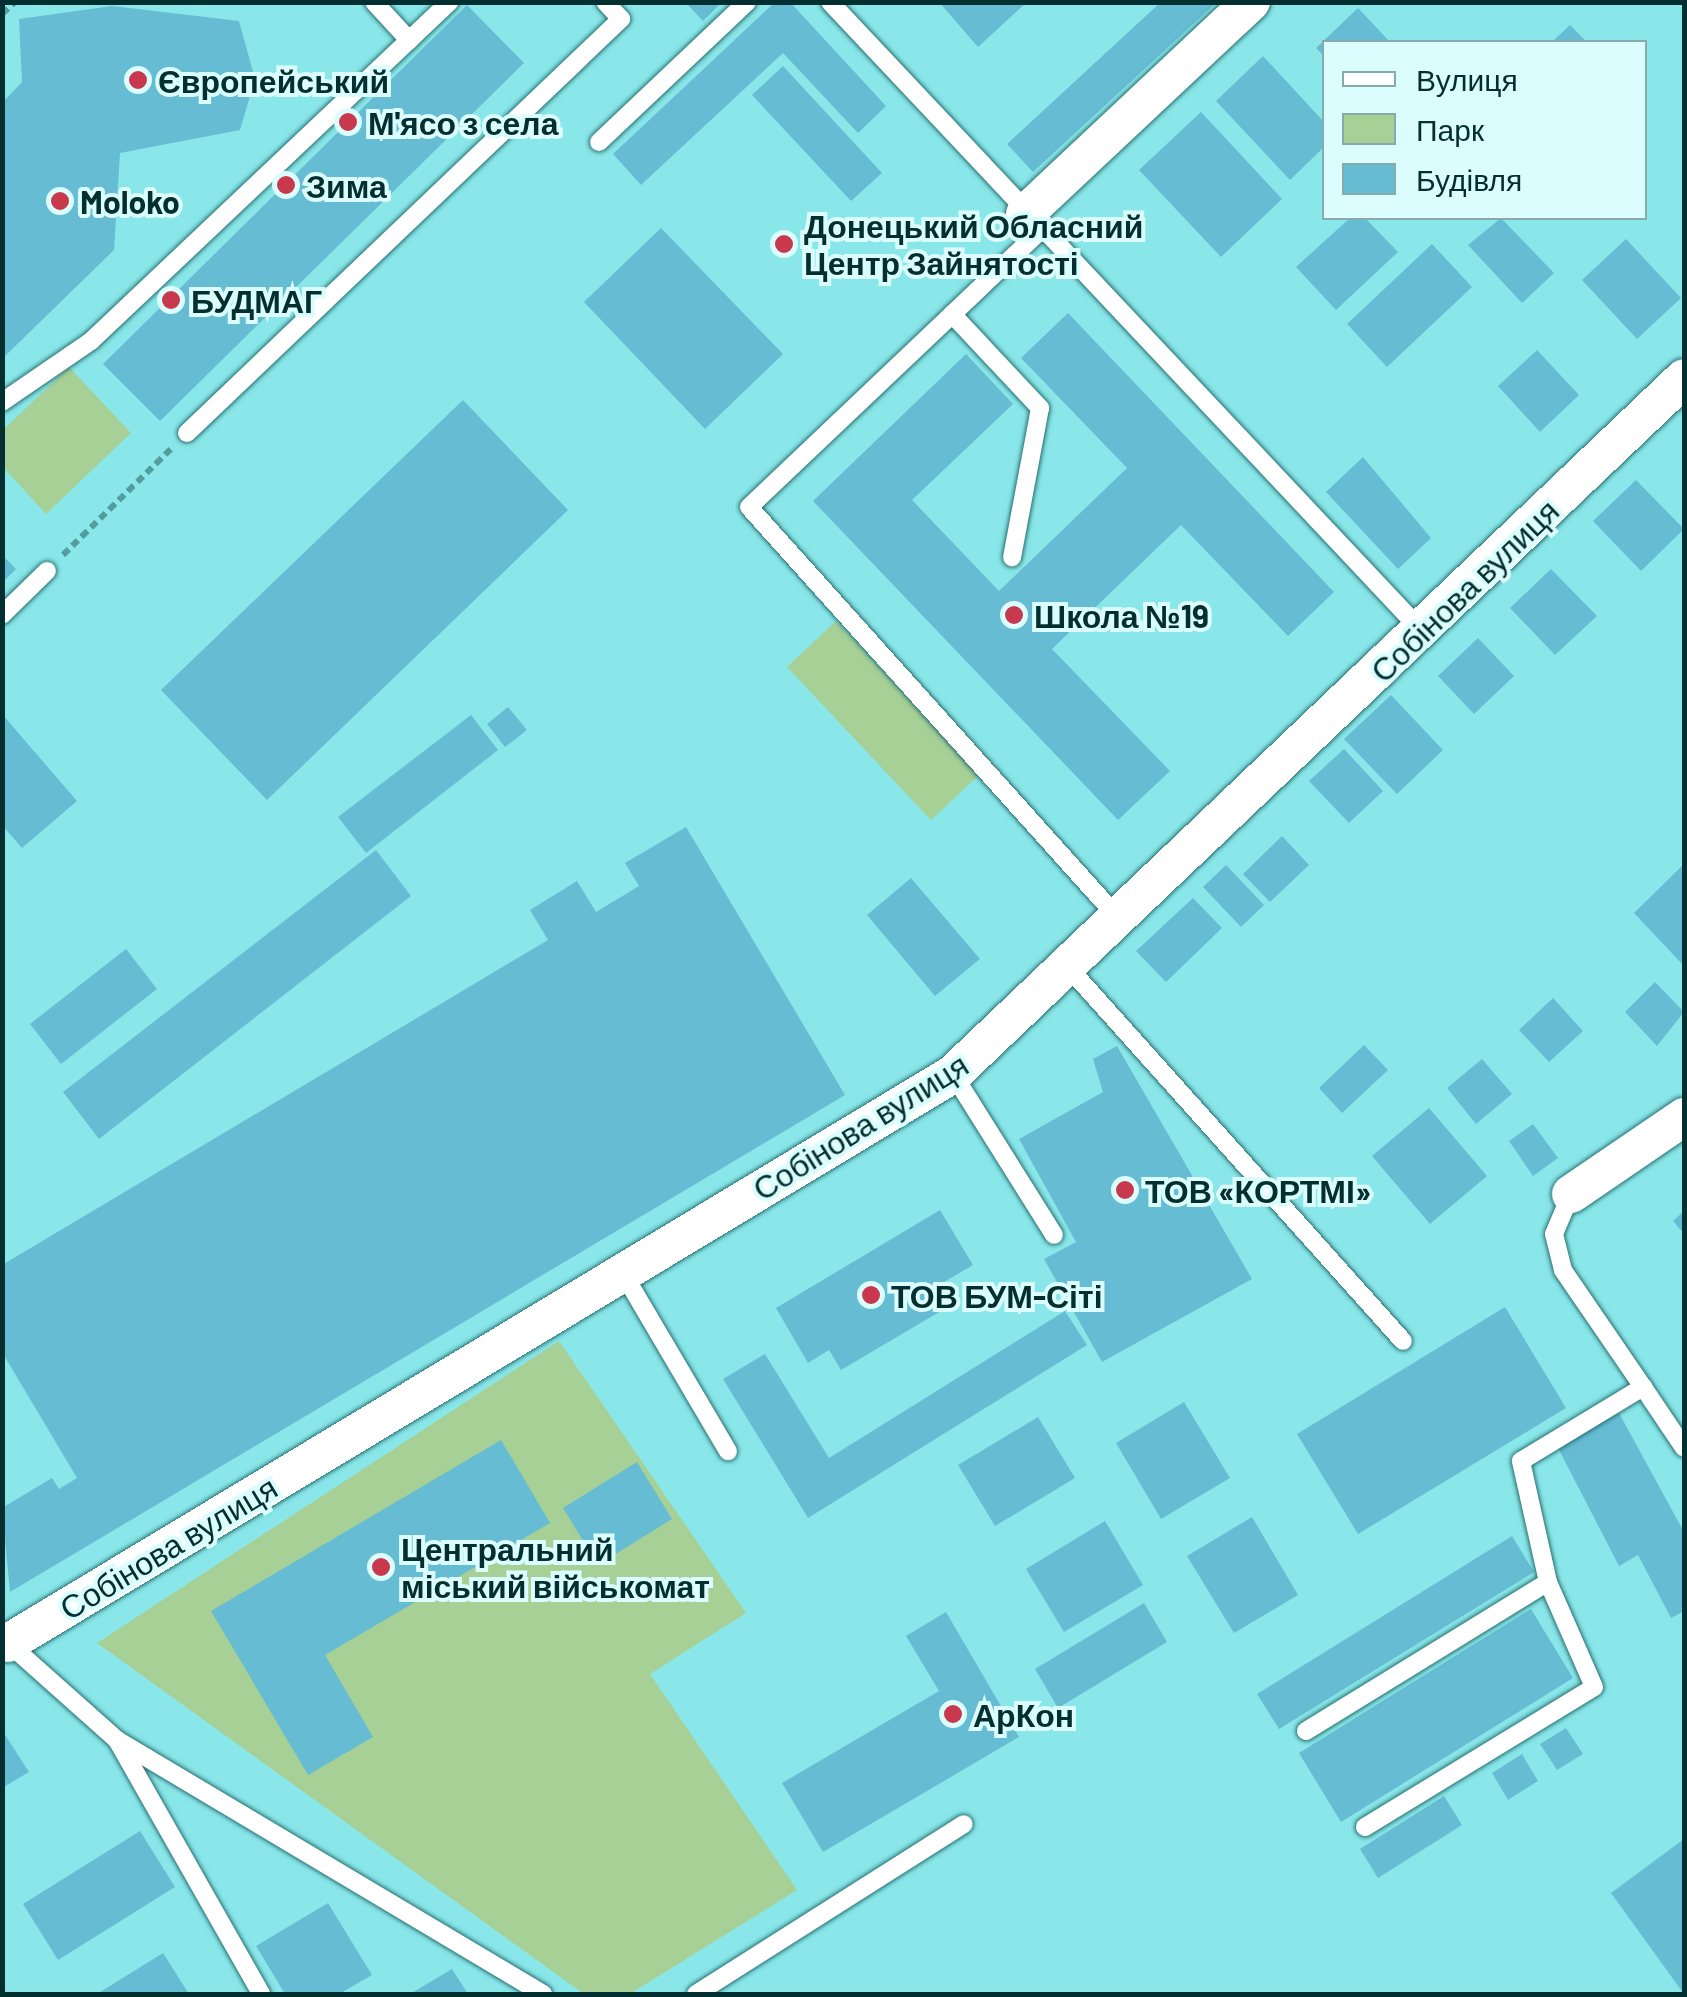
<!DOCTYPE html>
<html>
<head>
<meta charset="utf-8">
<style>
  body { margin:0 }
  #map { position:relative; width:1687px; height:1997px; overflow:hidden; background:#8ae7e9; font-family:Barlow,sans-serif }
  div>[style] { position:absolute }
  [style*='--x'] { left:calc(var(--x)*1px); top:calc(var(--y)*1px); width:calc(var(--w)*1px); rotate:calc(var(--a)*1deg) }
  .green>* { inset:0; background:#a6d096 }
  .building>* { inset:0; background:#66bcd3 }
  .path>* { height:6px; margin-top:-3px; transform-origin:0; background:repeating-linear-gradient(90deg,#549d9e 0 8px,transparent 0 13px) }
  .roads { filter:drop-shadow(0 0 2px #267072) drop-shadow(0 0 2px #267072) }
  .service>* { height:18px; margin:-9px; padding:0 9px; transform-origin:9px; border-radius:9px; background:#fff }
  .minor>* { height:38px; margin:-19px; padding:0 19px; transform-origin:19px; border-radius:19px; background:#fff }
  .dots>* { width:28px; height:28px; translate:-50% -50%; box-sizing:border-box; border:5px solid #dbfdfe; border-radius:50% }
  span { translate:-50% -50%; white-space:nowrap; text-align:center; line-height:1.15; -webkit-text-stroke:8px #dbfdfe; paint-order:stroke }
  .poi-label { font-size:32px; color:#042f30; font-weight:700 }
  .left { translate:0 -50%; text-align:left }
  .street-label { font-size:32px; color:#042f30 }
  .frame { position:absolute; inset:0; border:5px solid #042f30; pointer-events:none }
  .legend { position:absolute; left:1322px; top:40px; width:325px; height:180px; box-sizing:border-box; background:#dbfdfe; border:2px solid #85abac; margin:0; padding:12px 18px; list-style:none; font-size:30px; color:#042f30 }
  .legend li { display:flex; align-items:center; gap:20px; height:50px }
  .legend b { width:50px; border:2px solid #85abac }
</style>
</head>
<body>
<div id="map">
  <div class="green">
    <div style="clip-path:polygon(69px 367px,131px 433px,46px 514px,3px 467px,3px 430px)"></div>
    <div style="clip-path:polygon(836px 621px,979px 775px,931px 820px,787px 667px)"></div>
    <div style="clip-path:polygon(559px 1341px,746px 1613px,650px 1674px,797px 1890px,630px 1994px,584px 1994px,97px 1643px)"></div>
  </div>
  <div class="building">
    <div style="clip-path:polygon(685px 2px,722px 2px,703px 21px)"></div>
    <div style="clip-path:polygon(775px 2px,790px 2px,886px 106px,858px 133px,783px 53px,641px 185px,613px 154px)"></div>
    <div style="clip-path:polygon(939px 2px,1027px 2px,978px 47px)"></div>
    <div style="clip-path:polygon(1161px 2px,1217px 2px,1033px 172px,1007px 144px)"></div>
    <div style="clip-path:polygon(467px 5px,524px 63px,160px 421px,103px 364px)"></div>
    <div style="clip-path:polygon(112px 6px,239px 21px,255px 79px,240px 130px,120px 153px,114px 250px,2px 359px,2px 103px,22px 82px,19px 19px)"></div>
    <div style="clip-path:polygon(1358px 8px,1390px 42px,1324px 42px,1324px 56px,1316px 48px)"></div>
    <div style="clip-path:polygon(1570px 25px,1587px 42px,1552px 42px)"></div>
    <div style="clip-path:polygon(1263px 56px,1324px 122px,1324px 147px,1290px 180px,1216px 101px)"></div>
    <div style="clip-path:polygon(783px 66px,882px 173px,851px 201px,752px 95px)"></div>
    <div style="clip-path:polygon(1201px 112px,1282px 199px,1221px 257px,1139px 170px)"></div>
    <div style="clip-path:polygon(1350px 218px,1365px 218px,1398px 252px,1336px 310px,1296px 267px)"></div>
    <div style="clip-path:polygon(1501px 218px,1554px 273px,1522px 303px,1468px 245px)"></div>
    <div style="clip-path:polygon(661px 228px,783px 354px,705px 429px,584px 302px)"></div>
    <div style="clip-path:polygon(1626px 239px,1681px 298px,1637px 339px,1582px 280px)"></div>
    <div style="clip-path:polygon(1432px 244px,1472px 287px,1387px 367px,1347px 324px)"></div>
    <div style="clip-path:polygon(1068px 313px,1334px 592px,1288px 636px,1181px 525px,1052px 649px,1170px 771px,1118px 820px,813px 501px,966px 354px,1013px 404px,912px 500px,999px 591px,1127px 468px,1021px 358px)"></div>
    <div style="clip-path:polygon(1537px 350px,1579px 395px,1540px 432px,1498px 386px)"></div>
    <div style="clip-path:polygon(463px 400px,568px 510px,267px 800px,161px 690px)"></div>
    <div style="clip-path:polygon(1363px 457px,1431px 538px,1398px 569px,1326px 492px)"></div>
    <div style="clip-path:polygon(1636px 480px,1684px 529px,1641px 571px,1593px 521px)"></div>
    <div style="clip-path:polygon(2px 555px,16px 569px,2px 583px)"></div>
    <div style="clip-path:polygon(1551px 569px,1597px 616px,1555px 655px,1510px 608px)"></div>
    <div style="clip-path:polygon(1478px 638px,1514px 676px,1474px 714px,1438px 676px)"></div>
    <div style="clip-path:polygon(1391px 695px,1443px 750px,1397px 794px,1344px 739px)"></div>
    <div style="clip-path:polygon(508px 707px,527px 730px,505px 747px,487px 724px)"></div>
    <div style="clip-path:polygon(2px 714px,77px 801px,22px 848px,2px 825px)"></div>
    <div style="clip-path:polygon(471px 715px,498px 750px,366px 853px,338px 817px)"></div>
    <div style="clip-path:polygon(1344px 749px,1383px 791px,1349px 823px,1309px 781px)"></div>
    <div style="clip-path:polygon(686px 827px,845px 1095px,10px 1592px,2px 1508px,52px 1478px,59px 1489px,77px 1478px,2px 1352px,2px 1265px,548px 940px,530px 910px,577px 881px,596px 912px,639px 886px,625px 863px)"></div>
    <div style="clip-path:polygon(1282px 836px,1309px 865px,1270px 902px,1243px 874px)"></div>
    <div style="clip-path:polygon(376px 850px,411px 896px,99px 1139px,63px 1092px)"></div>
    <div style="clip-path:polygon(1684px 864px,1684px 966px,1634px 913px)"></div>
    <div style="clip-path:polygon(1226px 865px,1264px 905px,1241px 927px,1203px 887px)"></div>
    <div style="clip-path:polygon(911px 878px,980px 959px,935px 996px,867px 915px)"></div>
    <div style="clip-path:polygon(1193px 898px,1222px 928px,1166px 982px,1136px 951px)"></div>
    <div style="clip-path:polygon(126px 949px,157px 989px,61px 1064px,30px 1024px)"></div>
    <div style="clip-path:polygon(1655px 982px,1684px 1012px,1657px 1046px,1625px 1012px)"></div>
    <div style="clip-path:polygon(1553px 998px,1583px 1031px,1549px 1062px,1519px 1030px)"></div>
    <div style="clip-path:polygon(1364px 1045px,1388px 1070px,1342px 1113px,1319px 1088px)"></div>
    <div style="clip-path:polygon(1117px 1046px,1252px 1279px,1102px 1362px,1044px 1259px,1076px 1242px,1019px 1139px,1103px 1092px,1093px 1059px)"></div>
    <div style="clip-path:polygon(1482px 1059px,1512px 1094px,1476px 1124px,1447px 1088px)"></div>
    <div style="clip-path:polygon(1429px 1108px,1487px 1176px,1430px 1224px,1372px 1156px)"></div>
    <div style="clip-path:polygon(1533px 1124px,1558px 1158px,1533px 1176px,1509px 1141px)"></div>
    <div style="clip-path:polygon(940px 1210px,973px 1265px,939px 1285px,951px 1305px,841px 1370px,829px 1350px,808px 1363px,776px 1308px)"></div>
    <div style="clip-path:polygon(1684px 1211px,1684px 1234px,1673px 1221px)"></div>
    <div style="clip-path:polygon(1505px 1307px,1566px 1408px,1358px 1534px,1297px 1434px)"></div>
    <div style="clip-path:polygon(1065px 1311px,1087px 1345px,808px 1518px,723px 1379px,765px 1354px,829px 1458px)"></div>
    <div style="clip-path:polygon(1184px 1402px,1230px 1478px,1161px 1519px,1116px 1443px)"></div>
    <div style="clip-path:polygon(1619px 1413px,1684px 1532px,1684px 1611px,1671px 1618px,1638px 1555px,1619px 1566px,1557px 1446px)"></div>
    <div style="clip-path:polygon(1038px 1417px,1075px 1478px,995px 1526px,958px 1465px)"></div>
    <div style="clip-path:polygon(501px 1440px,550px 1523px,325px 1655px,373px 1737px,308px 1775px,211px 1611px)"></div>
    <div style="clip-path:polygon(637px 1462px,672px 1519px,598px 1565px,563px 1508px)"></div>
    <div style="clip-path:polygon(1252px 1517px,1298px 1595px,1234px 1633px,1187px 1556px)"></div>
    <div style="clip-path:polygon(1105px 1521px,1143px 1585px,1064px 1632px,1026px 1569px)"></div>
    <div style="clip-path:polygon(1512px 1536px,1534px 1572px,1279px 1729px,1257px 1694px)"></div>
    <div style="clip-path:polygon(1144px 1603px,1167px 1642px,1058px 1708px,1035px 1669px)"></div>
    <div style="clip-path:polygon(1531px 1609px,1573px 1678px,1341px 1822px,1299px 1753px)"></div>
    <div style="clip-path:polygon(946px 1612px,1019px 1737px,823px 1852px,782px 1783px,939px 1691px,906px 1636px)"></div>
    <div style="clip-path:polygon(1566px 1728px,1583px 1754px,1557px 1770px,1540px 1744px)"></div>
    <div style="clip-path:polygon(2px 1730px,29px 1772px,2px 1788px)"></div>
    <div style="clip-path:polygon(1522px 1754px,1538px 1781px,1508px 1800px,1492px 1773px)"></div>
    <div style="clip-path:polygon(1444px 1796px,1462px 1825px,1378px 1878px,1360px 1849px)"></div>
    <div style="clip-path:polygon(140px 1831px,175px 1887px,58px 1960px,23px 1904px)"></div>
    <div style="clip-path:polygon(1684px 1839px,1684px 1994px,1611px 1893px)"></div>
    <div style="clip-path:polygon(328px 1903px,372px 1975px,339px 1994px,285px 1994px,256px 1946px)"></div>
    <div style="clip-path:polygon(163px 1953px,189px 1994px,97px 1994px)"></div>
    <div style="clip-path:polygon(452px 1969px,468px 1994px,410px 1994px)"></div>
  </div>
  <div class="path">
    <div style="--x:2;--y:14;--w:18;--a:-43"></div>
    <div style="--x:63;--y:555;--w:153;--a:-44.5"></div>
  </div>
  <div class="roads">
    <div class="service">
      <div style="--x:374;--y:2;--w:52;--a:47.4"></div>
      <div style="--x:830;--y:2;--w:864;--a:46.74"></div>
      <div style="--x:599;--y:142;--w:204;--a:-43.4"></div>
      <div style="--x:1041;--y:230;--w:402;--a:136.5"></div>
      <div style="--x:749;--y:507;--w:554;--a:48.07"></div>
      <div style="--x:952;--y:314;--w:129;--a:46.9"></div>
      <div style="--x:1040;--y:408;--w:152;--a:100.6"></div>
      <div style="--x:2;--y:402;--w:108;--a:-34.4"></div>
      <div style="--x:91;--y:341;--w:494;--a:-43.4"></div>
      <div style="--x:187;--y:433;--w:600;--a:-43.65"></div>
      <div style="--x:621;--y:19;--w:23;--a:-133"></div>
      <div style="--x:2;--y:615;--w:63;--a:-44.4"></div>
      <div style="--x:1068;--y:967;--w:502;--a:48.15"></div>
      <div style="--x:953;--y:1074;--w:190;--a:57.9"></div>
      <div style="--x:623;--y:1273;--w:207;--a:59.5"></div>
      <div style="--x:1643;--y:1387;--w:73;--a:56.1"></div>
      <div style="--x:7;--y:1642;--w:147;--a:41.7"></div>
      <div style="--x:117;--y:1740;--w:292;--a:60.4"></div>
      <div style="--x:1306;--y:1731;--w:284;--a:-31.6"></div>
      <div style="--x:117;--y:1740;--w:496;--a:30.8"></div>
      <div style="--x:1365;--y:1827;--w:268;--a:-31.4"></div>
      <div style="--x:1594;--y:1687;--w:115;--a:-113.7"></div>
      <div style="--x:1548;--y:1582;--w:124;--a:-102.6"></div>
      <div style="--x:1521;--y:1461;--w:143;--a:-31.2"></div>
      <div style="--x:1643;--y:1387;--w:142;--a:-124.4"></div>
      <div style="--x:1563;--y:1270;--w:37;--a:-104"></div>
      <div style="--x:1554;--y:1234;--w:43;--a:-67"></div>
      <div style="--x:696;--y:1994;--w:317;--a:-32.4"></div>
    </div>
    <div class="minor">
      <div style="--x:1025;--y:214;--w:310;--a:-43.2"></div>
      <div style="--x:1571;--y:1194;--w:137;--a:-34.3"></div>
      <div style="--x:8;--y:1643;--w:1103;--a:-31.05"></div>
      <div style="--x:953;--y:1074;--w:1009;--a:-43.59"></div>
    </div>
  </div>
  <div class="dots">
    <div style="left:138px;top:80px;background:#c9394d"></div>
    <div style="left:348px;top:122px;background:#c9394d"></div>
    <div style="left:286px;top:185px;background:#c9394d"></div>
    <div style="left:60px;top:201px;background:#c9394d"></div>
    <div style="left:784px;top:244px;background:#c9394d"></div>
    <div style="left:171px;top:300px;background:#c9394d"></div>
    <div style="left:1014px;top:615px;background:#c9394d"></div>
    <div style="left:1125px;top:1190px;background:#c9394d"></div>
    <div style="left:871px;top:1295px;background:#c9394d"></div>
    <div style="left:381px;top:1567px;background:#c9394d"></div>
    <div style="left:953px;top:1714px;background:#c9394d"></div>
  </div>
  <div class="poi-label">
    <span class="left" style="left:158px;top:80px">Європейський</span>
    <span class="left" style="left:368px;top:122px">М'ясо з села</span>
    <span class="left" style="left:306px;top:185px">Зима</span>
    <span class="left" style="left:80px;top:201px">Moloko</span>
    <span class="left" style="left:804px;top:244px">Донецький Обласний<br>Центр Зайнятості</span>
    <span class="left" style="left:191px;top:300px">БУДМАГ</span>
    <span class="left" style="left:1034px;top:615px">Школа №19</span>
    <span class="left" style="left:1145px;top:1190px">ТОВ «КОРТМІ»</span>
    <span class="left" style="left:891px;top:1295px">ТОВ БУМ-Сіті</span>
    <span class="left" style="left:401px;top:1567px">Центральний<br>міський військомат</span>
    <span class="left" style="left:973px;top:1714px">АрКон</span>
  </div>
  <div class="street-label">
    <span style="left:1464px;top:590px;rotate:-44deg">Собінова вулиця</span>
    <span style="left:860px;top:1126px;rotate:-32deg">Собінова вулиця</span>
    <span style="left:168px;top:1547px;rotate:-31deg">Собінова вулиця</span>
  </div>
  <div class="frame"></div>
  <ul class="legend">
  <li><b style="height:12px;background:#fff"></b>Вулиця</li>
  <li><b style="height:28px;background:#a6d096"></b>Парк</li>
  <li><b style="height:28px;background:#66bcd3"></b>Будівля</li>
  </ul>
</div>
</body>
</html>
